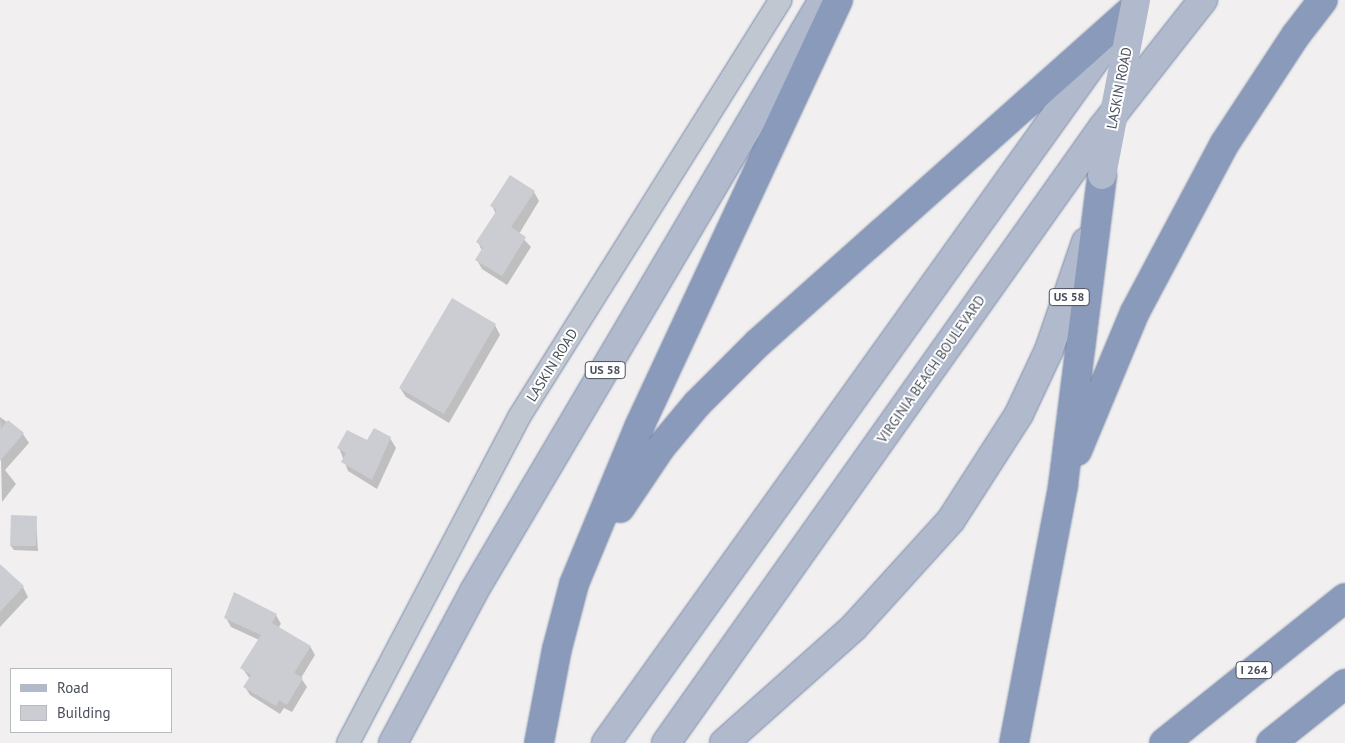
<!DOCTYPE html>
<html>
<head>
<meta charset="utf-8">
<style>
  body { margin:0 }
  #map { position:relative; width:1345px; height:743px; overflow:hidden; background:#f1efef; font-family:"PT Sans",sans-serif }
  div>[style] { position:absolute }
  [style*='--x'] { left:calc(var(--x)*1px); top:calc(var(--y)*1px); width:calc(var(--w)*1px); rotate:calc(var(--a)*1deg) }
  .shadow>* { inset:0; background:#0003 }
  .building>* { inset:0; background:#cccdd3 }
  .roads { filter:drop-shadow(0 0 1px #7585a6) drop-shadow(0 0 1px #7585a6) }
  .minor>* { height:22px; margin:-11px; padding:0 11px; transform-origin:11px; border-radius:11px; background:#c0c7d0 }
  .primary>* { height:28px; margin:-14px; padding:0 14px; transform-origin:14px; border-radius:14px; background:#b0bacc }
  .motorway>* { height:28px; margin:-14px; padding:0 14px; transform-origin:14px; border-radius:14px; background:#8a9aba }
  .primary-bridge>* { height:28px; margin:-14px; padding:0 14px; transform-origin:14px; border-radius:14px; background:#b0bacc }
  span { translate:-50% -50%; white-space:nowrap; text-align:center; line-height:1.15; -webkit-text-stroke:4px #fff; paint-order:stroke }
  .shield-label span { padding:1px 4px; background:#fff; border:1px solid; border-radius:4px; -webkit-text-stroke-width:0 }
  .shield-label { font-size:12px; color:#484f5b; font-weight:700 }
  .street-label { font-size:14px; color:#484f5b }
  .legend { position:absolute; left:10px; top:668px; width:162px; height:65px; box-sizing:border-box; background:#fff; border:1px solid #b6b9bd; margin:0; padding:6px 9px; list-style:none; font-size:15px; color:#484f5b }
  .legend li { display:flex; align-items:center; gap:10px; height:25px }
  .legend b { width:25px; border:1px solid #b6b9bd }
</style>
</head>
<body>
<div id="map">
  <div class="shadow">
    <div style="clip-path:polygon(534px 192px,539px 201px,519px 234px,531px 247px,507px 285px,482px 269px,477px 260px,482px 251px,478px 242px,496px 214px,492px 206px)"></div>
    <div style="clip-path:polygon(495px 325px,500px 335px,449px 423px,406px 397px,400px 388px)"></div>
    <div style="clip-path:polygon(0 417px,23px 434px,29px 443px,5px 470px,16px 484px,2px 502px)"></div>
    <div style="clip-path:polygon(390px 438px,396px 448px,377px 489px,348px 471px,339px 448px)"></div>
    <div style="clip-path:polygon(36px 517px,38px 551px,14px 550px,11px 546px)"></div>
    <div style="clip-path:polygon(0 571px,23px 587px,28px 597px,0 627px)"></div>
    <div style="clip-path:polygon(276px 615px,281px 624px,278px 628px,310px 646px,315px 655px,301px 678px,307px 687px,292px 712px,284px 708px,280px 714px,250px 695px,245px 687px,250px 679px,242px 668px,259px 640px,231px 627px,226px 618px)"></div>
  </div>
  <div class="building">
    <div style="clip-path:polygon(510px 175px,535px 191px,511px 227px,526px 237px,502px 276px,475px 260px,483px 247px,476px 242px,497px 210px,490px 206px)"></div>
    <div style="clip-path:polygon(452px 298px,496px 324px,444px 414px,399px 388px)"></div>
    <div style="clip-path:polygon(8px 420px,24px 433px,0 461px,0 430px)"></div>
    <div style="clip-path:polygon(374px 428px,391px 437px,372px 480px,341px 462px,346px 453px,337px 448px,347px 430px,367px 440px)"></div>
    <div style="clip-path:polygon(11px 515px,37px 516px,36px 546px,10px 546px)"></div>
    <div style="clip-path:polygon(0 564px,24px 586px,0 612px)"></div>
    <div style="clip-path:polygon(234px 592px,277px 614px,272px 623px,311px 646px,294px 673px,303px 678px,287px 705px,279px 700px,276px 706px,243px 687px,251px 675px,240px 668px,261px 635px,224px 618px)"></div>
  </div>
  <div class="roads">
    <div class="minor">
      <div style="--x:348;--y:743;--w:368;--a:-62.3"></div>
      <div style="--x:519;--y:417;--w:492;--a:-57.9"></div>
    </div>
    <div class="primary">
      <div style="--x:393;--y:743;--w:172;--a:-61.9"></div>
      <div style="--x:474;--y:591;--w:686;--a:-59.44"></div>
      <div style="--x:606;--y:743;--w:871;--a:-54.39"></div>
      <div style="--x:666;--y:743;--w:755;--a:-54.65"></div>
      <div style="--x:1103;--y:127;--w:162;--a:-51.8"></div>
      <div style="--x:724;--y:743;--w:174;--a:-41.7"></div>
      <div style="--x:854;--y:627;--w:144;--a:-47.8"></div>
      <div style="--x:951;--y:520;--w:126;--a:-57.3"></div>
      <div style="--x:1019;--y:414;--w:71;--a:-64.9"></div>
      <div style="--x:1049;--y:350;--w:114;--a:-71.1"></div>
    </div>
    <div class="motorway">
      <div style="--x:1077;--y:451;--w:151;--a:-67.4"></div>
      <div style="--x:1135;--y:312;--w:191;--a:-62"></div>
      <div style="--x:1225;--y:143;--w:129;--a:-56.7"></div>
      <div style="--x:1296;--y:35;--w:44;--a:-52.4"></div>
      <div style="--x:620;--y:508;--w:73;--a:-56.1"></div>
      <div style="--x:661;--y:447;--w:56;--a:-50.1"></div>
      <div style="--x:697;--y:404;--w:86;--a:-45"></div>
      <div style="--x:758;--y:343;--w:498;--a:-41.7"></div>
      <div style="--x:539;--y:743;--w:96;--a:-79.2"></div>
      <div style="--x:557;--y:649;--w:67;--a:-75.3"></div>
      <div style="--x:574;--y:584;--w:170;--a:-67.5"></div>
      <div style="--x:639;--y:427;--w:471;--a:-65"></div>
      <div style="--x:1014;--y:743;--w:263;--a:-79.2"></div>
      <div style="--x:1063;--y:485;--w:312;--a:-82.8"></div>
      <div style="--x:1164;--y:743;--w:232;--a:-38.7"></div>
      <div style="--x:1271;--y:743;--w:95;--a:-38.6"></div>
    </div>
  </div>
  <div class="primary-bridge">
    <div style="--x:1102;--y:175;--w:178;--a:-79"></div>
  </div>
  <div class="shield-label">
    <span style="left:1069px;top:297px">US 58</span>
    <span style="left:605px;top:370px">US 58</span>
    <span style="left:1254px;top:670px">I 264</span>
  </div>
  <div class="street-label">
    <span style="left:1119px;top:88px;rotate:-79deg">LASKIN ROAD</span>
    <span style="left:552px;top:365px;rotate:-58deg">LASKIN ROAD</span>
    <span style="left:931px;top:369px;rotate:-55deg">VIRGINIA BEACH BOULEVARD</span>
  </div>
  <ul class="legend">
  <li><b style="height:6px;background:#b0bacc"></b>Road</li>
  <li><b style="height:14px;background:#cccdd3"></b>Building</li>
  </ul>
</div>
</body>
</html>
